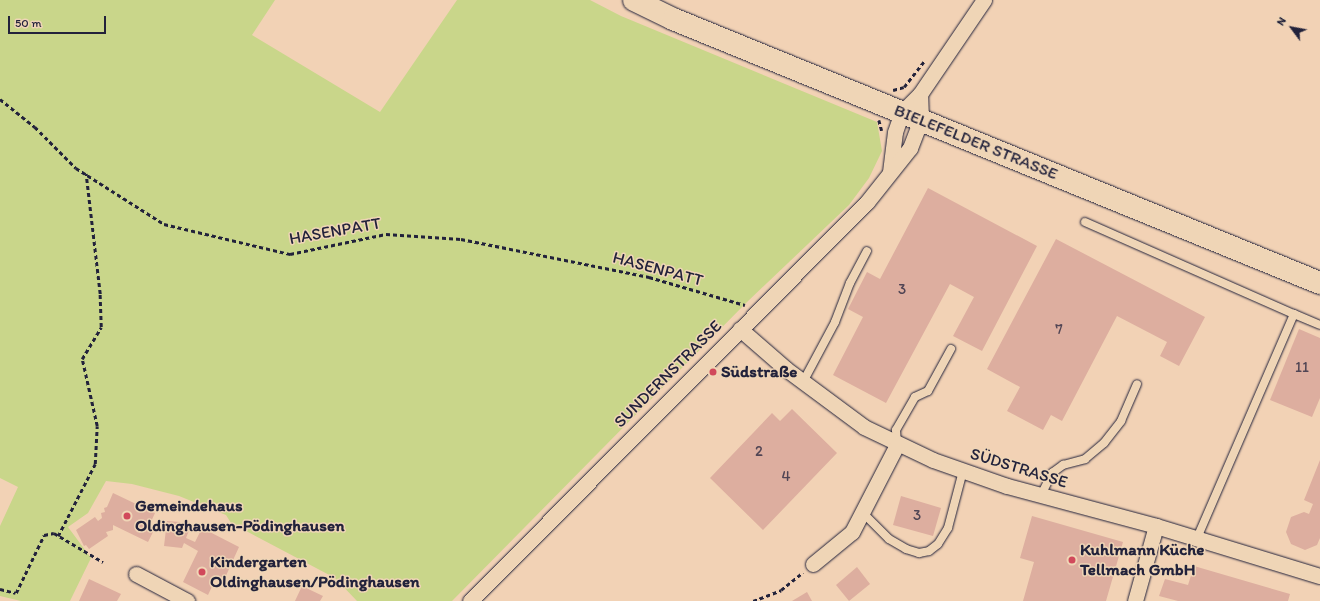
<!DOCTYPE html>
<html>
<head>
<meta charset="utf-8">
<style>
  body { margin:0 }
  #map { position:relative; width:1320px; height:601px; overflow:hidden; background:#f2d2b5; font-family:Itim,sans-serif }
  div>[style] { position:absolute }
  [style*='--x'] { left:calc(var(--x)*1px); top:calc(var(--y)*1px); width:calc(var(--w)*1px); rotate:calc(var(--a)*1deg) }
  .green>* { inset:0; background:#c9d68a }
  .building>* { inset:0; background:#ddae9f }
  .path>* { height:2.5px; margin-top:-1.25px; transform-origin:0; background:repeating-linear-gradient(90deg,#22223b 0 4px,transparent 0 7px) }
  .roads { filter:drop-shadow(0 0 1px #22223b) drop-shadow(0 0 1px #22223b) }
  .service>* { height:8px; margin:-4px; padding:0 4px; transform-origin:4px; border-radius:4px; background:#efd5b6 }
  .minor>* { height:15px; margin:-7.5px; padding:0 7.5px; transform-origin:7.5px; border-radius:7.5px; background:#efd5b6 }
  .secondary>* { height:22px; margin:-11px; padding:0 11px; transform-origin:11px; border-radius:11px; background:#efd5b6 }
  .dots>* { width:11px; height:11px; translate:-50% -50%; box-sizing:border-box; border:2px solid #efd5b6; border-radius:50% }
  span { translate:-50% -50%; white-space:nowrap; text-align:center; line-height:1.15; -webkit-text-stroke:3px #efd5b6; paint-order:stroke }
  .number-label { font-size:15px; color:#514554 }
  .number-label span { -webkit-text-stroke-width:0 }
  .street-label { font-size:17px; color:#22223b }
  .poi-label { font-size:17px; color:#22223b; font-weight:700 }
  .left { translate:0 -50%; text-align:left }
  .north { position:absolute; left:1272px; top:8px; width:40px; height:40px; -webkit-text-stroke:3px #efd5b6; paint-order:stroke; rotate:302deg; font-size:11px; font-weight:700; line-height:16px; text-align:center; color:#22223b }
  .north::after { content:''; display:block; margin:auto; width:14px; height:18px; background:#22223b; clip-path:polygon(50% 0,100% 100%,50% 72%,0 100%) }
  .scale { position:absolute; left:8px; top:16px; width:98px; height:18px; box-sizing:border-box; border:2px solid #22223b; border-top:0; padding-left:5px; font-size:12px; line-height:14px; white-space:nowrap; color:#22223b; -webkit-text-stroke:3px #efd5b6; paint-order:stroke }
</style>
</head>
<body>
<div id="map">
  <div class="green">
    <div style="clip-path:polygon(0 0,275px 0,252px 35px,380px 112px,457px 0,590px 0,621px 16px,877px 122px,882px 151px,869px 178px,849px 205px,746px 303px,452px 601px,357px 601px,335px 578px,231px 523px,226px 515px,179px 496px,132px 484px,106px 481px,88px 513px,68px 527px,91px 558px,70px 601px,21px 601px,0 596px,0 526px,18px 487px,0 478px)"></div>
  </div>
  <div class="building">
    <div style="clip-path:polygon(928px 188px,1037px 246px,982px 351px,953px 336px,974px 297px,950px 284px,886px 403px,833px 375px,863px 317px,848px 309px,867px 272px,880px 279px)"></div>
    <div style="clip-path:polygon(1056px 239px,1205px 317px,1179px 366px,1160px 356px,1167px 342px,1117px 316px,1062px 421px,1051px 415px,1043px 430px,1007px 411px,1020px 387px,987px 369px)"></div>
    <div style="clip-path:polygon(1299px 329px,1320px 338px,1320px 398px,1312px 417px,1270px 400px)"></div>
    <div style="clip-path:polygon(792px 409px,837px 453px,763px 530px,710px 478px,772px 413px,780px 421px)"></div>
    <div style="clip-path:polygon(1320px 460px,1320px 538px,1317px 545px,1305px 550px,1291px 544px,1286px 532px,1291px 517px,1304px 512px,1309px 514px,1313px 504px,1304px 500px)"></div>
    <div style="clip-path:polygon(113px 493px,155px 513px,149px 526px,155px 528px,148px 542px,113px 525px,113px 530px,106px 532px,108px 536px,89px 549px,86px 545px,84px 546px,76px 530px,95px 517px,98px 521px,102px 518px,101px 513px,105px 512px,104px 508px,107px 507px)"></div>
    <div style="clip-path:polygon(901px 496px,941px 508px,933px 536px,893px 525px)"></div>
    <div style="clip-path:polygon(1032px 516px,1123px 542px,1106px 601px,1023px 601px,1034px 562px,1020px 558px)"></div>
    <div style="clip-path:polygon(167px 521px,180px 522px,180px 527px,190px 528px,186px 538px,195px 542px,202px 528px,239px 547px,224px 580px,217px 576px,208px 595px,183px 582px,198px 551px,184px 543px,182px 548px,164px 546px)"></div>
    <div style="clip-path:polygon(1194px 566px,1290px 594px,1288px 601px,1178px 601px,1159px 596px,1165px 579px,1188px 585px)"></div>
    <div style="clip-path:polygon(857px 567px,870px 584px,849px 601px,836px 585px)"></div>
    <div style="clip-path:polygon(89px 579px,121px 594px,117px 601px,79px 601px)"></div>
    <div style="clip-path:polygon(302px 586px,323px 596px,320px 601px,295px 601px)"></div>
    <div style="clip-path:polygon(807px 592px,812px 601px,792px 601px)"></div>
  </div>
  <div class="path">
    <div style="--x:893;--y:90;--w:11;--a:-15"></div>
    <div style="--x:904;--y:87;--w:33;--a:-52"></div>
    <div style="--x:0;--y:99;--w:45;--a:38.7"></div>
    <div style="--x:35;--y:127;--w:58;--a:45"></div>
    <div style="--x:76;--y:168;--w:104;--a:32.5"></div>
    <div style="--x:164;--y:224;--w:130;--a:13.4"></div>
    <div style="--x:290;--y:254;--w:98;--a:-11.8"></div>
    <div style="--x:386;--y:234;--w:75;--a:3.8"></div>
    <div style="--x:461;--y:239;--w:192;--a:11.4"></div>
    <div style="--x:649;--y:277;--w:100;--a:16.3"></div>
    <div style="--x:879;--y:120;--w:11;--a:75"></div>
    <div style="--x:58;--y:536;--w:81;--a:-62.8"></div>
    <div style="--x:95;--y:464;--w:38;--a:-87"></div>
    <div style="--x:97;--y:426;--w:69;--a:-102.6"></div>
    <div style="--x:82;--y:359;--w:37;--a:-59"></div>
    <div style="--x:101;--y:327;--w:33;--a:-92"></div>
    <div style="--x:100;--y:294;--w:121;--a:-96.7"></div>
    <div style="--x:0;--y:589;--w:16;--a:14"></div>
    <div style="--x:16;--y:593;--w:64;--a:-64.2"></div>
    <div style="--x:44;--y:535;--w:10;--a:-11"></div>
    <div style="--x:54;--y:533;--w:57;--a:30.6"></div>
    <div style="--x:753;--y:601;--w:30;--a:-21"></div>
    <div style="--x:781;--y:590;--w:28;--a:-39"></div>
  </div>
  <div class="roads">
    <div class="service">
      <div style="--x:1085;--y:222;--w:228;--a:23.8"></div>
      <div style="--x:1294;--y:314;--w:244;--a:113.4"></div>
      <div style="--x:1294;--y:314;--w:28;--a:23"></div>
      <div style="--x:803;--y:382;--w:68;--a:-61.9"></div>
      <div style="--x:835;--y:322;--w:42;--a:-69"></div>
      <div style="--x:850;--y:283;--w:36;--a:-62"></div>
      <div style="--x:897;--y:444;--w:14;--a:-94"></div>
      <div style="--x:896;--y:430;--w:38;--a:-60"></div>
      <div style="--x:915;--y:397;--w:14;--a:-25"></div>
      <div style="--x:928;--y:391;--w:48;--a:-61.3"></div>
      <div style="--x:1041;--y:495;--w:25;--a:-63"></div>
      <div style="--x:1052;--y:473;--w:14;--a:-36"></div>
      <div style="--x:1063;--y:465;--w:23;--a:-15"></div>
      <div style="--x:1085;--y:459;--w:25;--a:-40"></div>
      <div style="--x:1104;--y:443;--w:28;--a:-52"></div>
      <div style="--x:1121;--y:421;--w:40;--a:-66.6"></div>
      <div style="--x:862;--y:512;--w:38;--a:45"></div>
      <div style="--x:889;--y:539;--w:20;--a:30"></div>
      <div style="--x:906;--y:549;--w:14;--a:17"></div>
      <div style="--x:919;--y:553;--w:10;--a:-11"></div>
      <div style="--x:929;--y:551;--w:11;--a:-38"></div>
      <div style="--x:938;--y:544;--w:19;--a:-58"></div>
      <div style="--x:948;--y:528;--w:59;--a:-75.3"></div>
    </div>
    <div class="minor">
      <div style="--x:890;--y:172;--w:40;--a:-82.9"></div>
      <div style="--x:895;--y:132;--w:21;--a:-71"></div>
      <div style="--x:902;--y:112;--w:25;--a:-45"></div>
      <div style="--x:920;--y:94;--w:114;--a:-55.8"></div>
      <div style="--x:740;--y:329;--w:61;--a:41"></div>
      <div style="--x:786;--y:369;--w:97;--a:36.6"></div>
      <div style="--x:864;--y:427;--w:76;--a:25.6"></div>
      <div style="--x:933;--y:460;--w:78;--a:19.4"></div>
      <div style="--x:1007;--y:486;--w:154;--a:15"></div>
      <div style="--x:1156;--y:526;--w:171;--a:17"></div>
      <div style="--x:813;--y:564;--w:50;--a:-39.4"></div>
      <div style="--x:852;--y:532;--w:98;--a:-62.7"></div>
      <div style="--x:136;--y:574;--w:58;--a:27.9"></div>
      <div style="--x:470;--y:601;--w:563;--a:-45.14"></div>
      <div style="--x:867;--y:202;--w:69;--a:-51.5"></div>
      <div style="--x:910;--y:148;--w:30;--a:-69"></div>
      <div style="--x:921;--y:120;--w:26;--a:-92"></div>
      <div style="--x:1135;--y:601;--w:78;--a:-74.4"></div>
    </div>
    <div class="secondary">
      <div style="--x:634;--y:0;--w:43;--a:26"></div>
      <div style="--x:673;--y:19;--w:699;--a:22.2"></div>
    </div>
  </div>
  <div class="dots">
    <div style="left:713px;top:372px;background:#d1495b"></div>
    <div style="left:127px;top:516px;background:#d1495b"></div>
    <div style="left:1072px;top:560px;background:#d1495b"></div>
    <div style="left:202px;top:572px;background:#d1495b"></div>
  </div>
  <div class="number-label">
    <span style="left:902px;top:290px">3</span>
    <span style="left:1059px;top:330px">7</span>
    <span style="left:1302px;top:368px">11</span>
    <span style="left:759px;top:452px">2</span>
    <span style="left:786px;top:477px">4</span>
    <span style="left:917px;top:516px">3</span>
  </div>
  <div class="street-label">
    <span style="left:976px;top:142px;rotate:22deg">BIELEFELDER STRASSE</span>
    <span style="left:335px;top:231px;rotate:-10deg">HASENPATT</span>
    <span style="left:658px;top:269px;rotate:15deg">HASENPATT</span>
    <span style="left:668px;top:374px;rotate:-45deg">SUNDERNSTRASSE</span>
    <span style="left:1019px;top:468px;rotate:17deg">SÜDSTRASSE</span>
  </div>
  <div class="poi-label">
    <span class="left" style="left:721px;top:372px">Südstraße</span>
    <span class="left" style="left:135px;top:516px">Gemeindehaus<br>Oldinghausen-Pödinghausen</span>
    <span class="left" style="left:1080px;top:560px">Kuhlmann Küche<br>Tellmach GmbH</span>
    <span class="left" style="left:210px;top:572px">Kindergarten<br>Oldinghausen/Pödinghausen</span>
  </div>
  <div class="north">N</div>
  <div class="scale">50 m</div>
</div>
</body>
</html>
